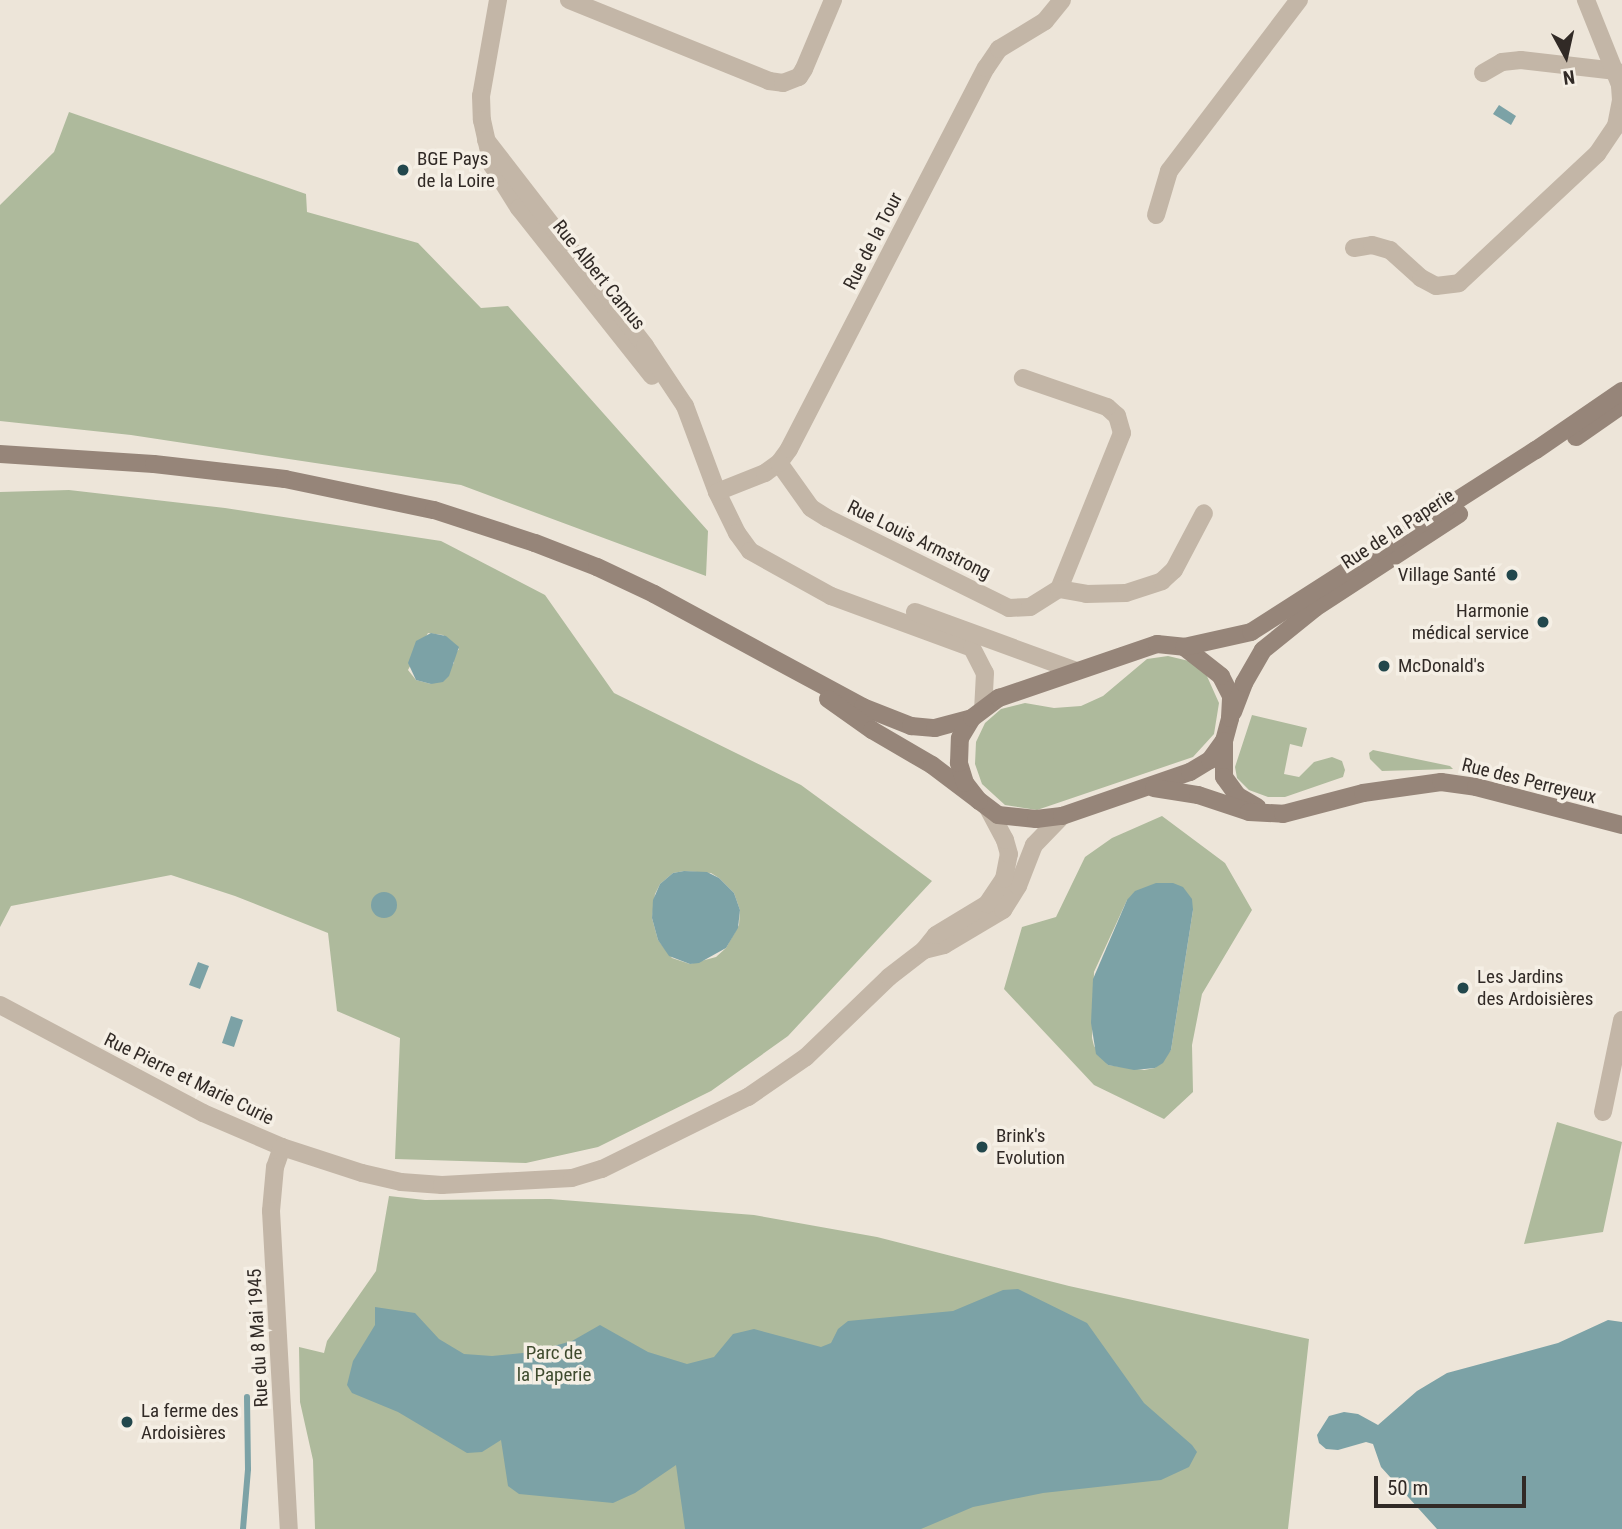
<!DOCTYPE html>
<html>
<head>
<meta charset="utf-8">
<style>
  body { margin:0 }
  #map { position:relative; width:1622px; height:1529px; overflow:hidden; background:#ede5d9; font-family:"Roboto Condensed",sans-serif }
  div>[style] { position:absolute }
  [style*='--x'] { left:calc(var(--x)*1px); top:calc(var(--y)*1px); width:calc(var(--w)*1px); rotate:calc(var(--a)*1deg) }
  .green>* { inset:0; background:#aeba9c }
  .water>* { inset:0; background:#7ca2a6 }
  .round { border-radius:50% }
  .stream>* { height:6px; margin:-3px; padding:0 3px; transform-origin:3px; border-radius:3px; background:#7ca2a6 }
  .street>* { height:18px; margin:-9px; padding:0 9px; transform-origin:9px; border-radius:9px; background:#c3b6a7 }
  .secondary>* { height:18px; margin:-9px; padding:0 9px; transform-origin:9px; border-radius:9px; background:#968579 }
  .dots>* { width:19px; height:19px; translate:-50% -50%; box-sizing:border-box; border:4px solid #f5efe5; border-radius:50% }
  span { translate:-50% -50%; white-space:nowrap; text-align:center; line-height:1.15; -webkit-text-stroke:7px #f5efe5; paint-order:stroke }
  .poi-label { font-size:19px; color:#312a26 }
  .left { translate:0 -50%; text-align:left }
  .right { translate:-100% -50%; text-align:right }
  .street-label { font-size:19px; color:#312a26 }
  .park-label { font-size:19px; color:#3f4b2e }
  .north { position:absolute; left:1531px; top:21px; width:70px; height:70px; -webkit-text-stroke:5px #f5efe5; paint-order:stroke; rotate:172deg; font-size:19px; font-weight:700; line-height:28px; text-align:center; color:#312a26 }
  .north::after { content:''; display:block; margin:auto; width:24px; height:32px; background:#312a26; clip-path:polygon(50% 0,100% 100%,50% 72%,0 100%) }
  .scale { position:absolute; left:1374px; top:1476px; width:152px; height:32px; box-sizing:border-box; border:4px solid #312a26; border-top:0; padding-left:9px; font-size:21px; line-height:24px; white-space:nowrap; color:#312a26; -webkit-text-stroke:5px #f5efe5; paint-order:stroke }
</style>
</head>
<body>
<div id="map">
  <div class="green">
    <div style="clip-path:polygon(69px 112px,306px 194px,307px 212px,418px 243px,481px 308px,508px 306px,708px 531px,706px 576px,461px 485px,131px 435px,0 421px,0 205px,54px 152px)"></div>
    <div style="clip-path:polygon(evenodd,69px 490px,225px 508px,441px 541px,545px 595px,614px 693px,801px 785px,932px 881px,788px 1036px,711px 1091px,598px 1147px,526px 1163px,395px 1159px,400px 1038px,337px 1011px,328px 933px,235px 896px,171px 875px,11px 906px,0 927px,0 492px,69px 490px,428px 633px,443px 635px,459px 649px,454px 655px,454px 663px,431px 684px,416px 680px,408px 670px,428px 633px,69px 490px,684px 871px,711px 873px,719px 878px,734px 893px,740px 910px,739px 925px,726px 948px,716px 957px,690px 964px,672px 958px,658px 940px,652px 918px,655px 894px,660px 884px,673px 873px,684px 871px)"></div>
    <div style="clip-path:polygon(1168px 656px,1189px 661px,1206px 674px,1219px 703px,1214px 734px,1193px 757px,1037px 810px,1005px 805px,982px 784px,975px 764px,976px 742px,985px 723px,1001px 709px,1025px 703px,1054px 708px,1081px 706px,1103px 696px,1147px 659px)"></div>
    <div style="clip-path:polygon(1252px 715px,1307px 728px,1302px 747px,1290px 744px,1284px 774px,1299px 777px,1314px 762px,1332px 757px,1342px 761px,1345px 770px,1343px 777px,1285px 797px,1268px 797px,1249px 790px,1237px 778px,1235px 767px)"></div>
    <div style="clip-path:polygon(1373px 750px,1450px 766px,1453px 769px,1382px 771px,1370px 759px,1369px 753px)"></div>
    <div style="clip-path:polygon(evenodd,1162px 816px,1225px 863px,1252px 910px,1202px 994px,1192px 1045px,1193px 1092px,1164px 1119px,1094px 1085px,1004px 989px,1022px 927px,1056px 917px,1085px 857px,1112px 838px,1162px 816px,1127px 900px,1193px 910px,1171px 1050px,1155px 1068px,1144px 1070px,1108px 1065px,1094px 1046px,1092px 1038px,1094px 972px,1127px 900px)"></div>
    <div style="clip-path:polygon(1557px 1122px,1622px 1142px,1603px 1232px,1524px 1244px)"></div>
    <div style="clip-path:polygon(389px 1196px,425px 1200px,550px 1199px,754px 1215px,877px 1237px,1069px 1286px,1309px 1339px,1288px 1529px,315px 1529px,313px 1460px,300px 1402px,299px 1347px,324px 1353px,327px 1341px,376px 1271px)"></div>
  </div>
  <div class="water">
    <div style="clip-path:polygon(1499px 105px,1516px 116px,1511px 125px,1493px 114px)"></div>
    <div style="clip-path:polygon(431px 633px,446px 636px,459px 647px,449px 676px,443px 682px,431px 684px,416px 680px,408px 663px,416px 641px)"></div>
    <div style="clip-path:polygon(684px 871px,707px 872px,719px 878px,734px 893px,740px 910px,738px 928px,726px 948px,699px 963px,690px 964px,669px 956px,658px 940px,652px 918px,653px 900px,660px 884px,673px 873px)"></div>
    <div style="clip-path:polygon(1156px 883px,1173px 883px,1183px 887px,1192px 899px,1193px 910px,1171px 1050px,1163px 1063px,1155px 1068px,1134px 1070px,1108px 1065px,1096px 1054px,1091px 1023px,1093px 979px,1127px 900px,1135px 891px)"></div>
    <div class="round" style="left:371px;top:892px;width:26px;height:26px"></div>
    <div style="clip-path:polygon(198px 962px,209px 966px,200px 989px,189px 985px)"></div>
    <div style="clip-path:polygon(231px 1016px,243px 1020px,234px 1047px,222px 1043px)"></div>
    <div style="clip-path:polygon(1018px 1289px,1087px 1323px,1144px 1403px,1192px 1445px,1197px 1452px,1189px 1467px,1161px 1480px,1043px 1493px,973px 1507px,921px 1529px,685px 1529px,676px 1465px,635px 1493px,613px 1503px,519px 1494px,508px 1486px,501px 1440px,482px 1452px,467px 1453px,398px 1412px,352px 1393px,347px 1385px,353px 1361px,375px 1325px,375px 1307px,415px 1313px,439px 1339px,464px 1354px,492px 1356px,532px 1352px,572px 1341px,600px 1325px,648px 1352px,687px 1364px,714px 1357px,733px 1334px,754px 1329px,821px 1347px,831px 1343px,838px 1329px,848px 1321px,953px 1311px,1003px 1290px)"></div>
    <div style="clip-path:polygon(1608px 1320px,1622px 1322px,1622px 1529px,1437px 1529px,1381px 1467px,1373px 1444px,1366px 1442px,1338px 1450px,1326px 1449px,1319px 1443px,1317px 1435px,1329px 1416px,1344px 1412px,1358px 1414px,1378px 1425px,1417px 1391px,1447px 1373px,1558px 1343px)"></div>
  </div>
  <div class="stream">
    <div style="--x:243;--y:1529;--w:60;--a:-85.2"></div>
    <div style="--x:248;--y:1469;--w:72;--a:-90.8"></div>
  </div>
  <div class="street">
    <div style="--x:498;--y:0;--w:97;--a:100"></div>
    <div style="--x:481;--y:96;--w:24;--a:88"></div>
    <div style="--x:482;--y:120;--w:46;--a:77.5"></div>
    <div style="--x:492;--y:165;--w:51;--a:57.9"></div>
    <div style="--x:519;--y:208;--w:214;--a:51.6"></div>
    <div style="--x:569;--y:0;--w:216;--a:22"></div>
    <div style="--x:769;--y:81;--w:14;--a:8"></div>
    <div style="--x:783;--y:83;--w:17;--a:-21"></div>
    <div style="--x:799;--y:77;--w:9;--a:-58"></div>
    <div style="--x:804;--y:69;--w:75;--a:-67.2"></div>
    <div style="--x:1483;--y:73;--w:22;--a:-30"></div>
    <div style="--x:1502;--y:62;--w:19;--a:-6"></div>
    <div style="--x:1521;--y:60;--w:96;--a:6.6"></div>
    <div style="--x:486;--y:140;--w:260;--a:52.3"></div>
    <div style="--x:645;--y:346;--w:72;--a:56.3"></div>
    <div style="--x:685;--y:406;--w:92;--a:69.6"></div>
    <div style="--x:717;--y:492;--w:46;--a:64"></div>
    <div style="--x:737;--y:533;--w:22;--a:54"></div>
    <div style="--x:750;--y:551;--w:93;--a:29.1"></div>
    <div style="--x:831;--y:596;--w:150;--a:20.2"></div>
    <div style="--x:972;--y:648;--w:28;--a:63"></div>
    <div style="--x:985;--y:673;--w:36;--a:93"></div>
    <div style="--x:1156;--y:215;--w:46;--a:-73.5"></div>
    <div style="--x:1169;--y:171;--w:215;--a:-52.8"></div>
    <div style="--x:1354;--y:248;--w:18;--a:-9"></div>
    <div style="--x:1372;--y:245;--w:19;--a:16"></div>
    <div style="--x:1390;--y:250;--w:42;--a:42.1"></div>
    <div style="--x:1421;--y:278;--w:17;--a:28"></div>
    <div style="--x:1436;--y:286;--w:23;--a:-7"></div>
    <div style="--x:1459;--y:283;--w:189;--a:-43.1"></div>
    <div style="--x:1597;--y:154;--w:34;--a:-56"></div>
    <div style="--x:1616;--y:126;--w:26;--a:-79"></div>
    <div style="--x:1621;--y:100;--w:15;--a:-94"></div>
    <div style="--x:1620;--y:85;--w:92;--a:-111.8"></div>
    <div style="--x:779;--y:463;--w:55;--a:54.6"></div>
    <div style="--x:811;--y:508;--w:19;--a:32"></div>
    <div style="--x:827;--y:518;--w:203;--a:26.3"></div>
    <div style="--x:1009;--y:608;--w:21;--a:-3"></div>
    <div style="--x:1030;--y:607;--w:34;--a:-32"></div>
    <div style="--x:1059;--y:589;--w:168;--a:-68"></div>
    <div style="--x:1122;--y:433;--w:18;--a:-106"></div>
    <div style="--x:1117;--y:416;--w:13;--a:-138"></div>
    <div style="--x:1107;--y:407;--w:89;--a:-161"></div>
    <div style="--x:717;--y:492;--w:52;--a:-21.6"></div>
    <div style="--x:765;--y:473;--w:17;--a:-36"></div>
    <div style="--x:779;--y:463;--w:17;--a:-54"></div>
    <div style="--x:789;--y:449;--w:429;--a:-62.7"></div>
    <div style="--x:986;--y:68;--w:23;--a:-56"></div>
    <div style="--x:999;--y:49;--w:54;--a:-31.3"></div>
    <div style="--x:1045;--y:21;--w:27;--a:-51"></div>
    <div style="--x:1059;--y:589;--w:27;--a:10"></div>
    <div style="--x:1086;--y:594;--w:40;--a:-1.4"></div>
    <div style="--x:1126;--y:593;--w:38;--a:-18"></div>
    <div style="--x:1162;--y:581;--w:16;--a:-43"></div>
    <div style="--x:1174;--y:570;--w:64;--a:-62.2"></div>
    <div style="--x:915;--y:612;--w:171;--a:20.1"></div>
    <div style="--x:924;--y:950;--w:21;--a:-14"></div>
    <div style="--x:944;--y:945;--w:69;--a:-30.7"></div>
    <div style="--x:1003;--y:910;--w:28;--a:-58"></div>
    <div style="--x:1018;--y:886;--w:44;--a:-68.7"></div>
    <div style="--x:1034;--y:845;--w:40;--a:-46"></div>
    <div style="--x:0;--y:1005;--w:230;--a:28"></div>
    <div style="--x:203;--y:1113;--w:86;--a:23.3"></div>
    <div style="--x:282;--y:1147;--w:84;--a:18"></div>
    <div style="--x:362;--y:1173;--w:40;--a:13"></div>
    <div style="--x:401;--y:1182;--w:41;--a:4.2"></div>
    <div style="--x:442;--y:1185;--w:130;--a:-3.1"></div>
    <div style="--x:572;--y:1178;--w:31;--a:-17"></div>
    <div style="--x:602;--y:1169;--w:163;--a:-26.3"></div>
    <div style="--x:748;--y:1097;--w:70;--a:-34.6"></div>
    <div style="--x:806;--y:1057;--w:115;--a:-43.9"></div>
    <div style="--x:889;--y:977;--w:44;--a:-37.6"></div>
    <div style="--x:924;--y:950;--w:19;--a:-51"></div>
    <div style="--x:936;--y:935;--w:60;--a:-31.3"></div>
    <div style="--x:987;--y:904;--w:30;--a:-56"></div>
    <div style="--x:1004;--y:879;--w:25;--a:-79"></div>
    <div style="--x:1009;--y:854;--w:15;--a:-106"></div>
    <div style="--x:1005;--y:840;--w:36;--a:-118"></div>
    <div style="--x:1603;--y:1112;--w:94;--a:-78.3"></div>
    <div style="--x:282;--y:1147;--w:21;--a:109"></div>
    <div style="--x:275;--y:1167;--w:44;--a:95.2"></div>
    <div style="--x:271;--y:1211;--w:319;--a:86.8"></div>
  </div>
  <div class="secondary">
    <div style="--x:1576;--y:437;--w:56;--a:-34.8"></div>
    <div style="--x:0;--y:454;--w:154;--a:3.7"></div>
    <div style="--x:154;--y:464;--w:132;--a:6.5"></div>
    <div style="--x:285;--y:479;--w:152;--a:11.8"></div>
    <div style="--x:434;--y:510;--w:106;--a:18.1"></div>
    <div style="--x:535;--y:543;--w:66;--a:21.2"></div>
    <div style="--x:597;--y:567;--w:63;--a:25.3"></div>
    <div style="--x:654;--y:594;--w:238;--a:28.4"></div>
    <div style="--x:863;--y:707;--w:52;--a:21.6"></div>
    <div style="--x:911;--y:726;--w:24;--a:5"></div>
    <div style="--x:935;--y:728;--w:38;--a:-15"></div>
    <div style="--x:828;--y:699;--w:54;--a:35.2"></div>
    <div style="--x:872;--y:730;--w:69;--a:30.3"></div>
    <div style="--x:932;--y:765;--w:83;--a:37.1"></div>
    <div style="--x:998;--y:815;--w:38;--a:6"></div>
    <div style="--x:1036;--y:819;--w:26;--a:-7"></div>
    <div style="--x:1062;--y:816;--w:135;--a:-19"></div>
    <div style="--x:1190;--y:772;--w:23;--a:-31"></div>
    <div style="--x:1210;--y:760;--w:24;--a:-54"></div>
    <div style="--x:1224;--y:741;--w:24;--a:-75"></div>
    <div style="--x:1230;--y:718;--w:22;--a:-87"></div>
    <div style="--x:1231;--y:696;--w:22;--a:-117"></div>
    <div style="--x:1221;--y:676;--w:47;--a:-141.9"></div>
    <div style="--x:1233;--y:712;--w:31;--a:-69"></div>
    <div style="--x:1244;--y:683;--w:38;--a:-60"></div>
    <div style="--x:1263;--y:650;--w:67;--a:-38.9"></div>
    <div style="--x:1315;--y:608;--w:172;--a:-33.1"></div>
    <div style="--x:1224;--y:741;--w:36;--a:90"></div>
    <div style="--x:1224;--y:777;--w:24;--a:54"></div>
    <div style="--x:1238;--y:796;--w:22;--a:30"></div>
    <div style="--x:1154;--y:788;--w:45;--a:9"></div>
    <div style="--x:1198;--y:795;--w:54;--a:18.4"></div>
    <div style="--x:1249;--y:812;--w:34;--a:3"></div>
    <div style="--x:1283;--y:814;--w:83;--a:-14.7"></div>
    <div style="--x:1363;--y:793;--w:79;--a:-8"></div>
    <div style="--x:1441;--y:782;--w:35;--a:8"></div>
    <div style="--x:1476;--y:787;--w:151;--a:14.6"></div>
    <div style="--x:979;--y:801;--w:23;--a:-128"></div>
    <div style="--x:965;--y:783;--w:21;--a:-107"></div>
    <div style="--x:959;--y:763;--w:25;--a:-88"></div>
    <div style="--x:960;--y:738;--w:23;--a:-59"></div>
    <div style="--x:972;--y:718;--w:34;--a:-37"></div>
    <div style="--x:999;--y:698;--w:167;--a:-18.9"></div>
    <div style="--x:1157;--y:644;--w:27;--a:6"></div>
    <div style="--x:1184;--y:647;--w:69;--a:-12.6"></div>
    <div style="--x:1251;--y:632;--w:338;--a:-32.6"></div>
    <div style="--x:1536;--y:450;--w:104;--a:-34.5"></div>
  </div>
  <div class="dots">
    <div style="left:403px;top:170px;background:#22474c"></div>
    <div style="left:1512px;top:575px;background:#22474c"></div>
    <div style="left:1543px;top:622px;background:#22474c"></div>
    <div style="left:1384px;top:666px;background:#22474c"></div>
    <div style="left:1463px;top:988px;background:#22474c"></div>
    <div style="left:982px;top:1147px;background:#22474c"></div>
    <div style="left:127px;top:1422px;background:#22474c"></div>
  </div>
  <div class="poi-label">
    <span class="left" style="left:417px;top:170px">BGE Pays<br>de la Loire</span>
    <span class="right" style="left:1496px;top:575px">Village Santé</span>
    <span class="right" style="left:1529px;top:622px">Harmonie<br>médical service</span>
    <span class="left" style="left:1398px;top:666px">McDonald's</span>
    <span class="left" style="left:1477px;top:988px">Les Jardins<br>des Ardoisières</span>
    <span class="left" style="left:996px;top:1147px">Brink's<br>Evolution</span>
    <span class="left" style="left:141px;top:1422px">La ferme des<br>Ardoisières</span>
  </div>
  <div class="street-label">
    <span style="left:873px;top:241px;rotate:-63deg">Rue de la Tour</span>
    <span style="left:599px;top:275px;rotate:51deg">Rue Albert Camus</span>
    <span style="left:1398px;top:529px;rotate:-33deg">Rue de la Paperie</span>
    <span style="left:919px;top:540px;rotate:26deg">Rue Louis Armstrong</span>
    <span style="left:1529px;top:781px;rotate:14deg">Rue des Perreyeux</span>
    <span style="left:189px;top:1079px;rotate:26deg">Rue Pierre et Marie Curie</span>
    <span style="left:258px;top:1338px;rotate:-93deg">Rue du 8 Mai 1945</span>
  </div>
  <div class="park-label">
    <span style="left:554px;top:1364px">Parc de<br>la Paperie</span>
  </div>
  <div class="north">N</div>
  <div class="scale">50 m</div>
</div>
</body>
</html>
